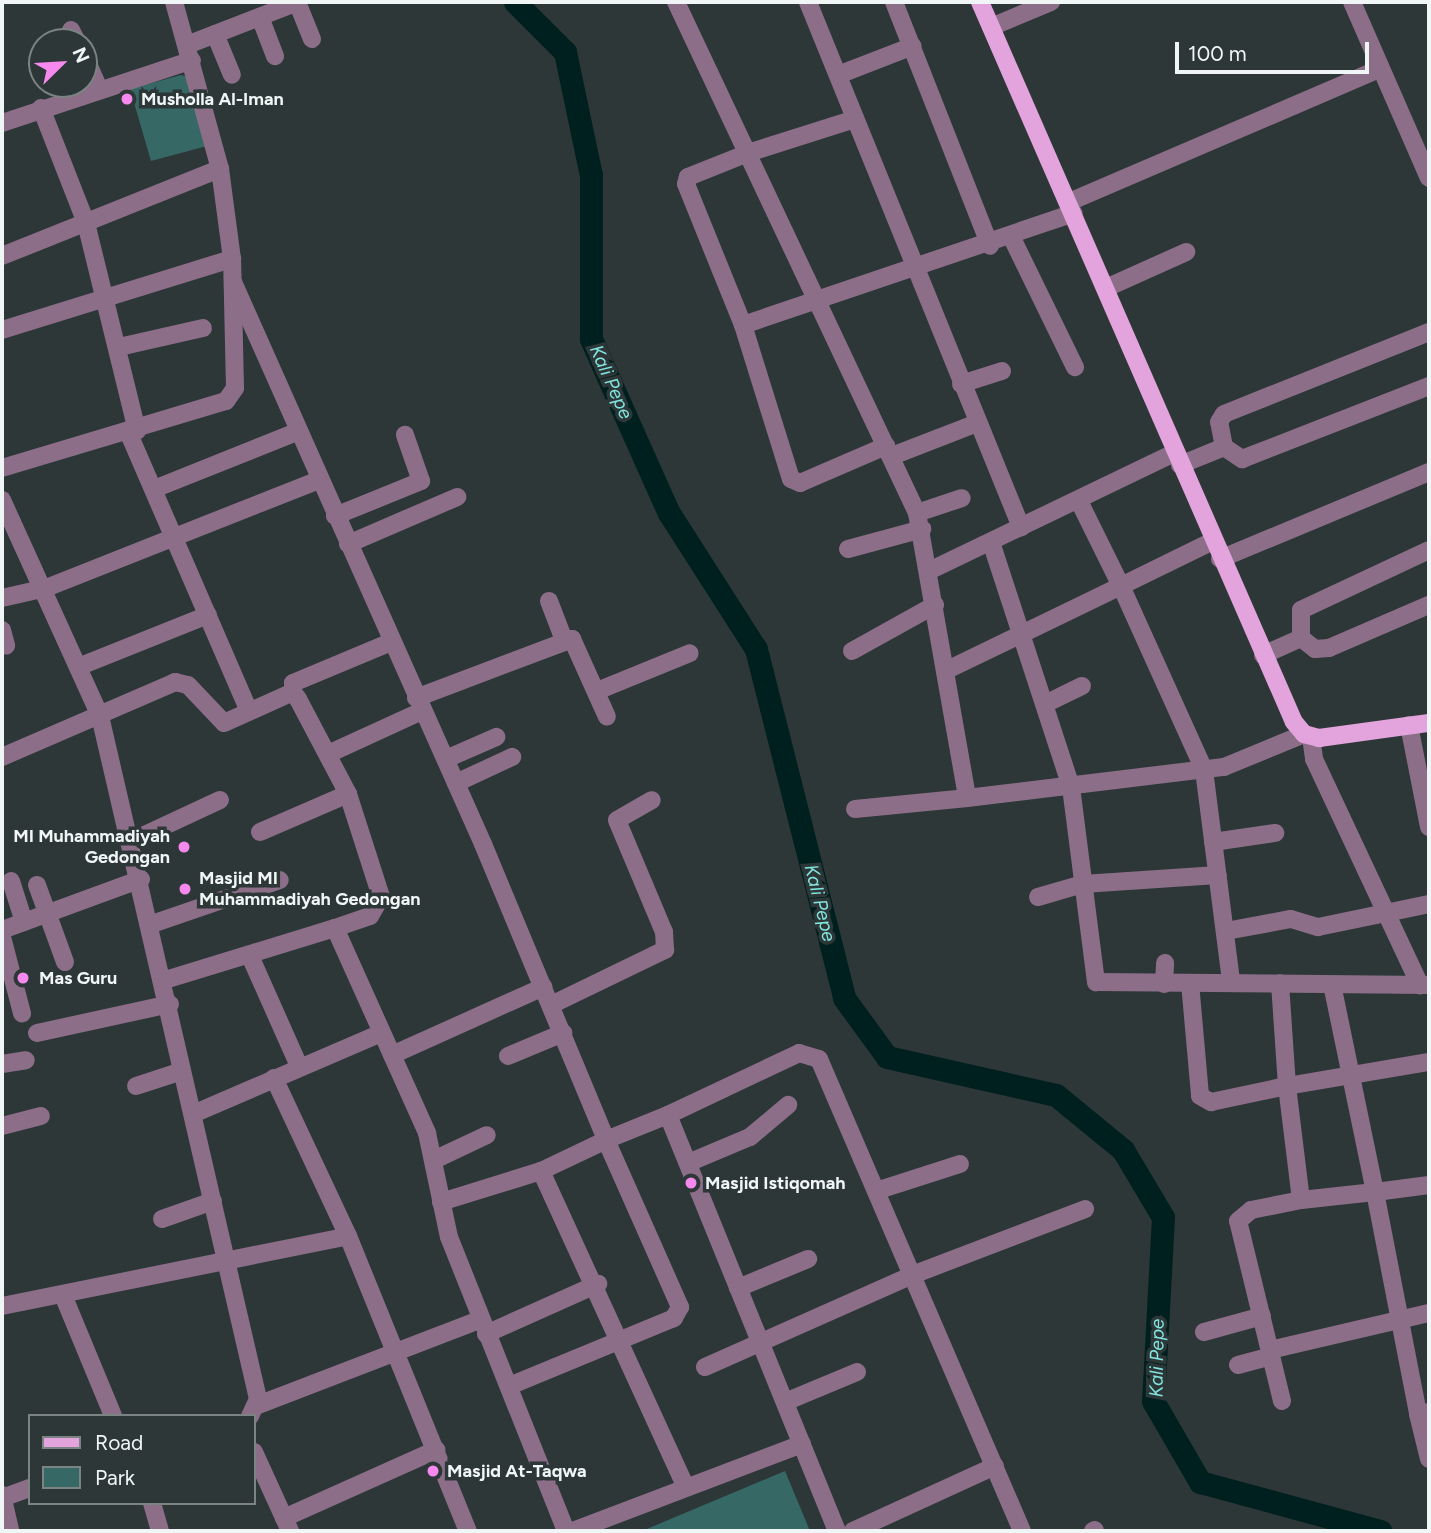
<!DOCTYPE html>
<html>
<head>
<meta charset="utf-8">
<style>
  body { margin:0 }
  #map { position:relative; width:1431px; height:1533px; overflow:hidden; background:#2d3737; font-family:Figtree,sans-serif }
  div>[style] { position:absolute }
  [style*='--x'] { left:calc(var(--x)*1px); top:calc(var(--y)*1px); width:calc(var(--w)*1px); rotate:calc(var(--a)*1deg) }
  .green>* { inset:0; background:#366865 }
  .river>* { height:23px; margin:-11.5px; padding:0 11.5px; transform-origin:11.5px; border-radius:11.5px; background:#00201f }
  .minor>* { height:18px; margin:-9px; padding:0 9px; transform-origin:9px; border-radius:9px; background:#8c6e89 }
  .major>* { height:18px; margin:-9px; padding:0 9px; transform-origin:9px; border-radius:9px; background:#e3a4dd }
  .dots>* { width:19px; height:19px; translate:-50% -50%; box-sizing:border-box; border:4px solid #2d3737; border-radius:50% }
  span { translate:-50% -50%; white-space:nowrap; text-align:center; line-height:1.15; -webkit-text-stroke:7px #2d3737; paint-order:stroke }
  .poi-label { font-size:18px; color:#eff6f5; font-weight:700 }
  .left { translate:0 -50%; text-align:left }
  .right { translate:-100% -50%; text-align:right }
  .water-label { font-size:19px; color:#82e5e0; font-style:italic }
  .frame { position:absolute; inset:0; border:4px solid #eff6f5; pointer-events:none }
  .legend { position:absolute; left:28px; top:1414px; width:228px; height:91px; box-sizing:border-box; background:#2d3737; border:2px solid #7b8383; margin:0; padding:9px 12px; list-style:none; font-size:21px; color:#eff6f5 }
  .legend li { display:flex; align-items:center; gap:14px; height:35px }
  .legend b { width:35px; border:2px solid #7b8383 }
  .north { position:absolute; left:28px; top:28px; width:70px; height:70px; box-sizing:border-box; background:#2d3737; border:2px solid #7b8383; border-radius:50%; rotate:66deg; font-size:19px; font-weight:700; line-height:28px; text-align:center; color:#eff6f5 }
  .north::after { content:''; display:block; margin:auto; width:24px; height:32px; background:#f689ee; clip-path:polygon(50% 0,100% 100%,50% 72%,0 100%) }
  .scale { position:absolute; left:1175px; top:42px; width:194px; height:32px; box-sizing:border-box; border:4px solid #eff6f5; border-top:0; padding-left:9px; font-size:21px; line-height:24px; white-space:nowrap; color:#eff6f5; -webkit-text-stroke:5px #2d3737; paint-order:stroke }
</style>
</head>
<body>
<div id="map">
  <div class="green">
    <div style="clip-path:polygon(181px 75px,188px 77px,207px 146px,151px 161px,130px 89px)"></div>
    <div style="clip-path:polygon(785px 1471px,810px 1531px,642px 1531px)"></div>
  </div>
  <div class="river">
    <div style="--x:515;--y:2;--w:71;--a:45"></div>
    <div style="--x:565;--y:52;--w:126;--a:78.1"></div>
    <div style="--x:591;--y:175;--w:164;--a:90"></div>
    <div style="--x:591;--y:339;--w:191;--a:65.9"></div>
    <div style="--x:669;--y:513;--w:161;--a:57.4"></div>
    <div style="--x:756;--y:649;--w:360;--a:75.8"></div>
    <div style="--x:844;--y:998;--w:73;--a:53.9"></div>
    <div style="--x:887;--y:1057;--w:173;--a:12.7"></div>
    <div style="--x:1056;--y:1095;--w:87;--a:39.4"></div>
    <div style="--x:1123;--y:1150;--w:78;--a:59.2"></div>
    <div style="--x:1163;--y:1217;--w:184;--a:93.1"></div>
    <div style="--x:1153;--y:1401;--w:94;--a:59.9"></div>
    <div style="--x:1200;--y:1482;--w:187;--a:15.2"></div>
  </div>
  <div class="minor">
    <div style="--x:297;--y:2;--w:40;--a:68"></div>
    <div style="--x:676;--y:2;--w:565;--a:64.75"></div>
    <div style="--x:917;--y:513;--w:289;--a:80"></div>
    <div style="--x:967;--y:798;--w:259;--a:-6.9"></div>
    <div style="--x:1224;--y:767;--w:87;--a:-22.4"></div>
    <div style="--x:808;--y:2;--w:567;--a:67.92"></div>
    <div style="--x:894;--y:2;--w:262;--a:68.5"></div>
    <div style="--x:1352;--y:2;--w:192;--a:66.4"></div>
    <div style="--x:260;--y:17;--w:42;--a:69"></div>
    <div style="--x:991;--y:27;--w:65;--a:-22.6"></div>
    <div style="--x:71;--y:30;--w:13;--a:63"></div>
    <div style="--x:215;--y:34;--w:44;--a:67.5"></div>
    <div style="--x:187;--y:45;--w:119;--a:-21.2"></div>
    <div style="--x:84;--y:55;--w:37;--a:66"></div>
    <div style="--x:838;--y:75;--w:80;--a:-21.1"></div>
    <div style="--x:41;--y:108;--w:123;--a:68.6"></div>
    <div style="--x:86;--y:223;--w:214;--a:76.2"></div>
    <div style="--x:855;--y:119;--w:112;--a:162.4"></div>
    <div style="--x:748;--y:153;--w:65;--a:158.2"></div>
    <div style="--x:688;--y:177;--w:7;--a:106"></div>
    <div style="--x:686;--y:184;--w:152;--a:68"></div>
    <div style="--x:743;--y:325;--w:161;--a:72.7"></div>
    <div style="--x:791;--y:479;--w:10;--a:24"></div>
    <div style="--x:800;--y:483;--w:94;--a:-23.3"></div>
    <div style="--x:2;--y:123;--w:200;--a:-18.3"></div>
    <div style="--x:1069;--y:202;--w:338;--a:-23.2"></div>
    <div style="--x:1011;--y:236;--w:146;--a:64"></div>
    <div style="--x:2;--y:256;--w:235;--a:-21.8"></div>
    <div style="--x:233;--y:282;--w:615;--a:66.02"></div>
    <div style="--x:483;--y:844;--w:321;--a:67.4"></div>
    <div style="--x:606;--y:1140;--w:67;--a:-22"></div>
    <div style="--x:668;--y:1115;--w:449;--a:67.9"></div>
    <div style="--x:1106;--y:288;--w:88;--a:-24.2"></div>
    <div style="--x:743;--y:325;--w:349;--a:-18.7"></div>
    <div style="--x:2;--y:330;--w:241;--a:-17.2"></div>
    <div style="--x:119;--y:347;--w:86;--a:-12.7"></div>
    <div style="--x:961;--y:384;--w:43;--a:-17.6"></div>
    <div style="--x:129;--y:434;--w:302;--a:66.6"></div>
    <div style="--x:1224;--y:447;--w:25;--a:-101"></div>
    <div style="--x:1219;--y:422;--w:9;--a:-58"></div>
    <div style="--x:1224;--y:414;--w:221;--a:-21.8"></div>
    <div style="--x:892;--y:456;--w:91;--a:-21.2"></div>
    <div style="--x:1180;--y:465;--w:48;--a:-22.2"></div>
    <div style="--x:1224;--y:447;--w:22;--a:34"></div>
    <div style="--x:1242;--y:459;--w:201;--a:-21.3"></div>
    <div style="--x:2;--y:468;--w:234;--a:-16.7"></div>
    <div style="--x:226;--y:401;--w:16;--a:-55"></div>
    <div style="--x:235;--y:388;--w:129;--a:-91.3"></div>
    <div style="--x:232;--y:259;--w:91;--a:-97.6"></div>
    <div style="--x:220;--y:169;--w:173;--a:-105.4"></div>
    <div style="--x:154;--y:489;--w:156;--a:-21.8"></div>
    <div style="--x:2;--y:500;--w:237;--a:65.6"></div>
    <div style="--x:100;--y:716;--w:701;--a:76.97"></div>
    <div style="--x:258;--y:1399;--w:19;--a:115"></div>
    <div style="--x:1079;--y:501;--w:95;--a:63.7"></div>
    <div style="--x:1121;--y:586;--w:102;--a:-26.1"></div>
    <div style="--x:917;--y:513;--w:47;--a:-18.4"></div>
    <div style="--x:335;--y:516;--w:93;--a:-22.1"></div>
    <div style="--x:421;--y:481;--w:49;--a:-109.2"></div>
    <div style="--x:991;--y:542;--w:258;--a:71.9"></div>
    <div style="--x:1071;--y:787;--w:197;--a:82.7"></div>
    <div style="--x:1096;--y:982;--w:333;--a:0.5"></div>
    <div style="--x:348;--y:544;--w:119;--a:-23.3"></div>
    <div style="--x:848;--y:549;--w:77;--a:-15.1"></div>
    <div style="--x:1220;--y:559;--w:226;--a:-22.6"></div>
    <div style="--x:931;--y:570;--w:270;--a:-25.7"></div>
    <div style="--x:2;--y:598;--w:45;--a:-12.8"></div>
    <div style="--x:46;--y:588;--w:294;--a:-21.6"></div>
    <div style="--x:549;--y:601;--w:42;--a:69"></div>
    <div style="--x:2;--y:630;--w:16;--a:75"></div>
    <div style="--x:1301;--y:638;--w:28;--a:-90"></div>
    <div style="--x:1301;--y:610;--w:141;--a:-25.1"></div>
    <div style="--x:852;--y:651;--w:95;--a:-29"></div>
    <div style="--x:1263;--y:655;--w:42;--a:-24.1"></div>
    <div style="--x:1301;--y:638;--w:18;--a:38"></div>
    <div style="--x:1315;--y:649;--w:14;--a:-4"></div>
    <div style="--x:1329;--y:648;--w:109;--a:-23.3"></div>
    <div style="--x:78;--y:667;--w:140;--a:-21.8"></div>
    <div style="--x:945;--y:671;--w:195;--a:-25.8"></div>
    <div style="--x:1121;--y:586;--w:202;--a:65.7"></div>
    <div style="--x:1204;--y:770;--w:214;--a:82.7"></div>
    <div style="--x:597;--y:691;--w:100;--a:-22.2"></div>
    <div style="--x:293;--y:692;--w:9;--a:-90"></div>
    <div style="--x:293;--y:683;--w:106;--a:-22.7"></div>
    <div style="--x:416;--y:698;--w:167;--a:-20.7"></div>
    <div style="--x:572;--y:639;--w:85;--a:65.8"></div>
    <div style="--x:1047;--y:703;--w:39;--a:-26"></div>
    <div style="--x:1409;--y:725;--w:104;--a:78.9"></div>
    <div style="--x:1311;--y:737;--w:22;--a:82"></div>
    <div style="--x:1314;--y:759;--w:250;--a:64.9"></div>
    <div style="--x:328;--y:754;--w:103;--a:-24.6"></div>
    <div style="--x:2;--y:757;--w:189;--a:-23.4"></div>
    <div style="--x:175;--y:682;--w:13;--a:13"></div>
    <div style="--x:188;--y:685;--w:52;--a:46.5"></div>
    <div style="--x:224;--y:723;--w:76;--a:-24.2"></div>
    <div style="--x:293;--y:692;--w:9;--a:54"></div>
    <div style="--x:298;--y:699;--w:107;--a:62.2"></div>
    <div style="--x:348;--y:794;--w:108;--a:72.2"></div>
    <div style="--x:381;--y:897;--w:22;--a:120"></div>
    <div style="--x:370;--y:916;--w:37;--a:161"></div>
    <div style="--x:335;--y:928;--w:225;--a:65.8"></div>
    <div style="--x:427;--y:1133;--w:106;--a:78.1"></div>
    <div style="--x:449;--y:1237;--w:316;--a:68.3"></div>
    <div style="--x:446;--y:759;--w:55;--a:-23.7"></div>
    <div style="--x:456;--y:783;--w:62;--a:-24.9"></div>
    <div style="--x:855;--y:809;--w:113;--a:-5.6"></div>
    <div style="--x:260;--y:832;--w:96;--a:-23.4"></div>
    <div style="--x:132;--y:841;--w:97;--a:-25"></div>
    <div style="--x:1213;--y:842;--w:63;--a:-8.3"></div>
    <div style="--x:11;--y:881;--w:43;--a:72.4"></div>
    <div style="--x:37;--y:885;--w:82;--a:70"></div>
    <div style="--x:1038;--y:897;--w:47;--a:-16.1"></div>
    <div style="--x:1083;--y:884;--w:135;--a:-3.8"></div>
    <div style="--x:152;--y:924;--w:135;--a:-19"></div>
    <div style="--x:2;--y:930;--w:148;--a:-20.1"></div>
    <div style="--x:1226;--y:931;--w:66;--a:-10.5"></div>
    <div style="--x:1291;--y:919;--w:28;--a:17"></div>
    <div style="--x:1318;--y:927;--w:113;--a:-11.7"></div>
    <div style="--x:2;--y:937;--w:79;--a:75.3"></div>
    <div style="--x:250;--y:956;--w:120;--a:66"></div>
    <div style="--x:165;--y:980;--w:178;--a:-17"></div>
    <div style="--x:1190;--y:983;--w:113;--a:84.9"></div>
    <div style="--x:1200;--y:1096;--w:13;--a:29"></div>
    <div style="--x:1211;--y:1102;--w:78;--a:-11.9"></div>
    <div style="--x:1287;--y:1086;--w:103;--a:-93.9"></div>
    <div style="--x:1164;--y:984;--w:21;--a:-87"></div>
    <div style="--x:551;--y:1005;--w:127;--a:-25.8"></div>
    <div style="--x:665;--y:950;--w:18;--a:-93"></div>
    <div style="--x:664;--y:932;--w:121;--a:-112.8"></div>
    <div style="--x:617;--y:820;--w:40;--a:-29.7"></div>
    <div style="--x:37;--y:1033;--w:136;--a:-12.3"></div>
    <div style="--x:392;--y:1055;--w:166;--a:-24.2"></div>
    <div style="--x:508;--y:1056;--w:60;--a:-22.7"></div>
    <div style="--x:2;--y:1064;--w:24;--a:-9"></div>
    <div style="--x:274;--y:1078;--w:174;--a:64.9"></div>
    <div style="--x:348;--y:1236;--w:318;--a:67.9"></div>
    <div style="--x:136;--y:1086;--w:48;--a:-18.1"></div>
    <div style="--x:193;--y:1114;--w:205;--a:-23.3"></div>
    <div style="--x:668;--y:1115;--w:145;--a:-25.3"></div>
    <div style="--x:799;--y:1053;--w:21;--a:17"></div>
    <div style="--x:819;--y:1059;--w:514;--a:66.73"></div>
    <div style="--x:2;--y:1126;--w:40;--a:-14.4"></div>
    <div style="--x:436;--y:1159;--w:56;--a:-25.2"></div>
    <div style="--x:688;--y:1163;--w:67;--a:-22.8"></div>
    <div style="--x:750;--y:1137;--w:50;--a:-40.1"></div>
    <div style="--x:541;--y:1171;--w:346;--a:65.4"></div>
    <div style="--x:1429;--y:1185;--w:54;--a:172.6"></div>
    <div style="--x:1375;--y:1192;--w:226;--a:79"></div>
    <div style="--x:1418;--y:1414;--w:11;--a:-10"></div>
    <div style="--x:879;--y:1190;--w:85;--a:-17.8"></div>
    <div style="--x:1301;--y:1200;--w:74;--a:-6.2"></div>
    <div style="--x:1375;--y:1192;--w:211;--a:-101.7"></div>
    <div style="--x:441;--y:1202;--w:105;--a:-17.2"></div>
    <div style="--x:541;--y:1171;--w:72;--a:-25.5"></div>
    <div style="--x:606;--y:1140;--w:183;--a:66.1"></div>
    <div style="--x:680;--y:1307;--w:13;--a:119"></div>
    <div style="--x:674;--y:1318;--w:178;--a:157.6"></div>
    <div style="--x:162;--y:1219;--w:54;--a:-19.4"></div>
    <div style="--x:738;--y:1288;--w:76;--a:-22.5"></div>
    <div style="--x:63;--y:1295;--w:131;--a:67.5"></div>
    <div style="--x:2;--y:1306;--w:353;--a:-11.4"></div>
    <div style="--x:1204;--y:1332;--w:60;--a:-15.4"></div>
    <div style="--x:486;--y:1334;--w:123;--a:-24.1"></div>
    <div style="--x:1270;--y:1350;--w:163;--a:-13.1"></div>
    <div style="--x:1238;--y:1365;--w:34;--a:-15"></div>
    <div style="--x:705;--y:1367;--w:230;--a:-23.9"></div>
    <div style="--x:915;--y:1274;--w:182;--a:-20.9"></div>
    <div style="--x:1282;--y:1401;--w:185;--a:-103.7"></div>
    <div style="--x:1238;--y:1221;--w:17;--a:-40"></div>
    <div style="--x:1251;--y:1210;--w:51;--a:-11.3"></div>
    <div style="--x:1301;--y:1200;--w:115;--a:-97"></div>
    <div style="--x:1287;--y:1086;--w:144;--a:-9.6"></div>
    <div style="--x:785;--y:1402;--w:78;--a:-22.6"></div>
    <div style="--x:258;--y:1405;--w:238;--a:-21"></div>
    <div style="--x:1418;--y:1414;--w:46;--a:76.3"></div>
    <div style="--x:254;--y:1452;--w:87;--a:65.5"></div>
    <div style="--x:2;--y:1495;--w:37;--a:77"></div>
    <div style="--x:2;--y:1498;--w:30;--a:-20"></div>
    <div style="--x:152;--y:1503;--w:29;--a:74"></div>
    <div style="--x:284;--y:1518;--w:167;--a:-24.1"></div>
    <div style="--x:573;--y:1531;--w:245;--a:-20.8"></div>
    <div style="--x:853;--y:1531;--w:156;--a:-24.6"></div>
    <div style="--x:1093;--y:1531;--w:2;--a:-27"></div>
  </div>
  <div class="major">
    <div style="--x:980;--y:2;--w:785;--a:66.44"></div>
    <div style="--x:1294;--y:722;--w:16;--a:50"></div>
    <div style="--x:1304;--y:734;--w:16;--a:15"></div>
    <div style="--x:1319;--y:738;--w:111;--a:-7.8"></div>
  </div>
  <div class="dots">
    <div style="left:127px;top:99px;background:#f689ee"></div>
    <div style="left:184px;top:847px;background:#f689ee"></div>
    <div style="left:185px;top:889px;background:#f689ee"></div>
    <div style="left:23px;top:978px;background:#f689ee"></div>
    <div style="left:691px;top:1183px;background:#f689ee"></div>
    <div style="left:433px;top:1471px;background:#f689ee"></div>
  </div>
  <div class="poi-label">
    <span class="left" style="left:141px;top:99px">Musholla Al-Iman</span>
    <span class="right" style="left:170px;top:847px">MI Muhammadiyah<br>Gedongan</span>
    <span class="left" style="left:199px;top:889px">Masjid MI<br>Muhammadiyah Gedongan</span>
    <span class="left" style="left:39px;top:978px">Mas Guru</span>
    <span class="left" style="left:705px;top:1183px">Masjid Istiqomah</span>
    <span class="left" style="left:447px;top:1471px">Masjid At-Taqwa</span>
  </div>
  <div class="water-label">
    <span style="left:611px;top:382px;rotate:66deg">Kali Pepe</span>
    <span style="left:820px;top:903px;rotate:76deg">Kali Pepe</span>
    <span style="left:1157px;top:1358px;rotate:-89deg">Kali Pepe</span>
  </div>
  <div class="frame"></div>
  <ul class="legend">
  <li><b style="height:9px;background:#e3a4dd"></b>Road</li>
  <li><b style="height:19px;background:#366865"></b>Park</li>
  </ul>
  <div class="north">N</div>
  <div class="scale">100 m</div>
</div>
</body>
</html>
